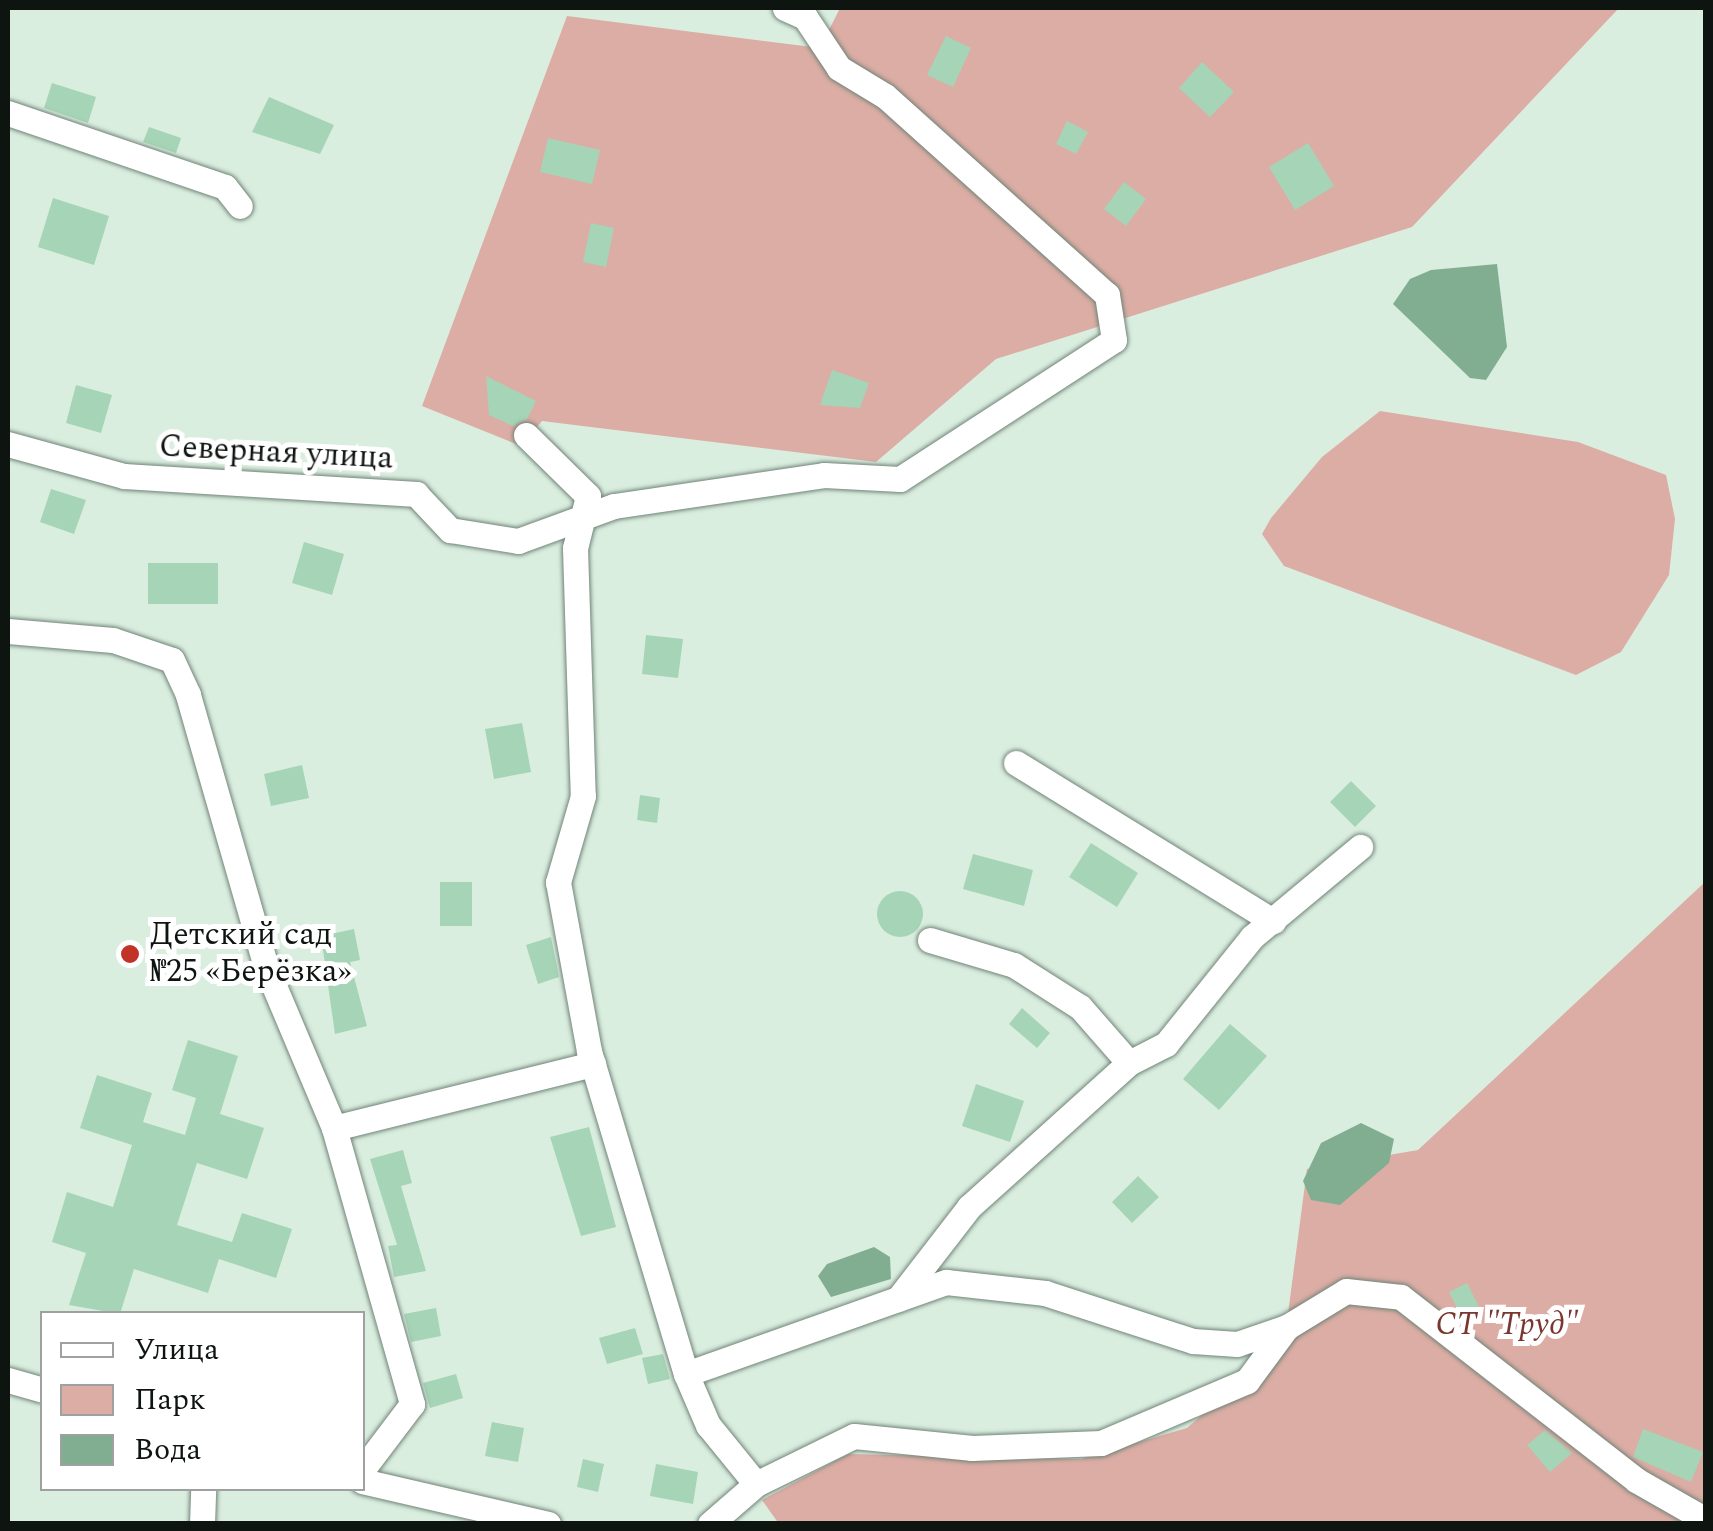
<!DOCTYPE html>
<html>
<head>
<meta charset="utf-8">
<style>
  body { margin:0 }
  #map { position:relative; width:1713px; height:1531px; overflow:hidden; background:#daeee0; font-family:Spectral,serif }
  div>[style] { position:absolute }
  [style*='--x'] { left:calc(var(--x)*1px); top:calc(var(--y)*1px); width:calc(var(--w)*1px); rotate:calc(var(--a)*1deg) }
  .green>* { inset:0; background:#dcada5 }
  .water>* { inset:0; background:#81ae91 }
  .building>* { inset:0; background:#a6d4b6 }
  .round { border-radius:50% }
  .roads { filter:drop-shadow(0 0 2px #718478) drop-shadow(0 0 2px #718478) }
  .street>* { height:25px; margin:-12.5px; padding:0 12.5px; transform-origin:12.5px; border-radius:12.5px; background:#fff }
  .dots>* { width:28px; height:28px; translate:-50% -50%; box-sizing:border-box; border:5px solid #fff; border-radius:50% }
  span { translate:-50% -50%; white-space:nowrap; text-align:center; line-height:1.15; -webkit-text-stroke:10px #fff; paint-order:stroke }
  .street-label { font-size:32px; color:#0e1511 }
  .poi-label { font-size:32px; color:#0e1511 }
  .left { translate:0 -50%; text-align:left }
  .park-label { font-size:32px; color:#79372f; font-style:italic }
  .frame { position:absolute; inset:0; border:10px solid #0e1511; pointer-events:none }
  .legend { position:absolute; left:40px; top:1311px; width:325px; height:180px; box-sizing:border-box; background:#fff; border:2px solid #9fa1a0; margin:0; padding:12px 18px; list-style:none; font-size:30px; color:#0e1511 }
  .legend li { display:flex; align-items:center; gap:20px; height:50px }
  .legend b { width:50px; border:2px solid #9fa1a0 }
</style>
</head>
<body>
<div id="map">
  <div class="green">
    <div style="clip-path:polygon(840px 8px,1619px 8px,1412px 227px,996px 359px,876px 462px,542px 421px,521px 446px,422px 406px,567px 16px,820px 48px)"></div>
    <div style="clip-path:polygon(1380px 411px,1578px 442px,1666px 475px,1675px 519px,1669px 575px,1621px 652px,1576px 675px,1284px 566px,1262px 534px,1271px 518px,1322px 457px)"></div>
    <div style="clip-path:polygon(1705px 882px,1705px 1523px,779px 1524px,762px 1500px,848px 1454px,1081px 1459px,1187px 1428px,1284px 1344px,1307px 1169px,1418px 1150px)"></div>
  </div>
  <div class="water">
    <div style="clip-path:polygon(1497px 264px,1507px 347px,1486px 380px,1470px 378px,1393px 304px,1410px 279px,1431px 270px)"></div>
    <div style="clip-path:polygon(1361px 1123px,1394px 1139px,1389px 1163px,1340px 1205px,1311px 1200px,1303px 1181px,1321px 1143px)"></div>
    <div style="clip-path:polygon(874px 1247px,890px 1257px,891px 1279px,831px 1297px,818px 1276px,827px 1264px)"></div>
  </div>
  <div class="building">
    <div style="clip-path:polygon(946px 36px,971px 48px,953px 87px,927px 75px)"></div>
    <div style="clip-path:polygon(1202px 62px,1234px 92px,1210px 117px,1179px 88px)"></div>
    <div style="clip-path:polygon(52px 83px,96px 97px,88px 123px,44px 108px)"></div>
    <div style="clip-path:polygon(269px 97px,334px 125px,320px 154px,252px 132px)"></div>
    <div style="clip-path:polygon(1067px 121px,1088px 132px,1076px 154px,1056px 144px)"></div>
    <div style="clip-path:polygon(149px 127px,181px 138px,176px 153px,143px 142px)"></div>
    <div style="clip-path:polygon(548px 138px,600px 150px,592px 184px,540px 172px)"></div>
    <div style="clip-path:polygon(1308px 143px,1334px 186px,1295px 210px,1269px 167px)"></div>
    <div style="clip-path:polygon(1124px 182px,1146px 199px,1126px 226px,1104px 209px)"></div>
    <div style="clip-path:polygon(53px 198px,109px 216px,94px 265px,38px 247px)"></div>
    <div style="clip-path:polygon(591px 223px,614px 228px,606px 267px,583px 262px)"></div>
    <div style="clip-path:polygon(832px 370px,869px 383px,860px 408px,820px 405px)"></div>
    <div style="clip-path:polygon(486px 376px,536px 401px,527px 419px,513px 426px,489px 415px)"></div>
    <div style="clip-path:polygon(76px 385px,112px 395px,101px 433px,66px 423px)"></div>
    <div style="clip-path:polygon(51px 489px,86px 500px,74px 534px,40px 522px)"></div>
    <div style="clip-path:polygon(304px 542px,344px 554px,332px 595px,292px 583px)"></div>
    <div style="clip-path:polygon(148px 563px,218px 563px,218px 604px,148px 604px)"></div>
    <div style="clip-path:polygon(646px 635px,683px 639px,678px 678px,642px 674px)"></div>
    <div style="clip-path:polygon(522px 723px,531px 772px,494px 779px,485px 729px)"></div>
    <div style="clip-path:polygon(302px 765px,309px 798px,271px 806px,264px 774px)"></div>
    <div style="clip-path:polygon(1351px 781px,1376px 806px,1355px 827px,1330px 802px)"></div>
    <div style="clip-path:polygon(640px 795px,660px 798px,657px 823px,637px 820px)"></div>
    <div style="clip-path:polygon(1091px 843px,1138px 873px,1117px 907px,1069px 877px)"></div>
    <div style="clip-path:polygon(973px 854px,1033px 870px,1024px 906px,963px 889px)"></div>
    <div style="clip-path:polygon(440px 882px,472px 882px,472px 926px,440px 926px)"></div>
    <div class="round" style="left:877px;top:891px;width:46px;height:46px"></div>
    <div style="clip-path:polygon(354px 929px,360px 960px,350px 962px,367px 1026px,335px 1034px,321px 936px)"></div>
    <div style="clip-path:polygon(551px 937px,559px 977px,538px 984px,526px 945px)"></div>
    <div style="clip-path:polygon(1022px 1008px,1050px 1033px,1037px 1048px,1009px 1024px)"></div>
    <div style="clip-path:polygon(1230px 1024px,1267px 1056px,1219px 1110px,1183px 1079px)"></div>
    <div style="clip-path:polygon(188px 1040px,238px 1056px,220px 1114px,264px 1128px,247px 1179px,197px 1163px,177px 1225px,232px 1242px,242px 1213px,292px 1229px,276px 1278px,219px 1259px,208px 1293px,134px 1269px,120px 1314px,69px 1305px,86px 1253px,52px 1242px,67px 1192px,113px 1207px,132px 1145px,80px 1128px,97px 1075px,152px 1093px,143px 1122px,185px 1135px,196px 1098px,172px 1090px)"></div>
    <div style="clip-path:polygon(976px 1084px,1024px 1101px,1010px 1142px,962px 1126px)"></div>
    <div style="clip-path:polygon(589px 1127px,616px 1227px,581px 1236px,550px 1137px)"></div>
    <div style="clip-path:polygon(403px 1150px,412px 1183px,401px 1186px,426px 1271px,394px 1277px,388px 1246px,397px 1245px,370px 1159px)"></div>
    <div style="clip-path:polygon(1138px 1176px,1159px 1197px,1132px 1223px,1112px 1202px)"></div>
    <div style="clip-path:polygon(1467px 1283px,1480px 1309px,1462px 1318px,1449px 1292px)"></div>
    <div style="clip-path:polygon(436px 1308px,441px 1336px,411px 1342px,404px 1314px)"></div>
    <div style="clip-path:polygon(635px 1328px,643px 1354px,607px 1364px,599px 1338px)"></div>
    <div style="clip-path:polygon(663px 1354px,670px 1379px,648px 1384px,642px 1358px)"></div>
    <div style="clip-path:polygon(456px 1374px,463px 1398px,430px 1408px,423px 1383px)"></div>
    <div style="clip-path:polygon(492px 1422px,524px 1428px,518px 1462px,485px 1456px)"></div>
    <div style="clip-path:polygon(1643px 1429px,1703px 1452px,1691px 1482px,1633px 1457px)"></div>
    <div style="clip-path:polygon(1545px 1430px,1572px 1453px,1550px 1472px,1527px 1445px)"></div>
    <div style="clip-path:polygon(583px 1459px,604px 1464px,598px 1492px,577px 1487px)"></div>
    <div style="clip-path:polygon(656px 1464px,698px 1472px,693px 1504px,650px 1496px)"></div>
  </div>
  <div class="roads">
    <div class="street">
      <div style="--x:8;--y:113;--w:229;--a:18.8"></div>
      <div style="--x:225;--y:187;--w:24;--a:52"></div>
      <div style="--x:526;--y:435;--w:87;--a:44.5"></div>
      <div style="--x:588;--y:496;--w:54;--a:104"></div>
      <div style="--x:575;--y:548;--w:248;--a:88.2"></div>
      <div style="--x:583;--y:796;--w:90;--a:106.2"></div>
      <div style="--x:558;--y:882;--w:172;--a:79.6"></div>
      <div style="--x:589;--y:1051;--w:337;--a:73.3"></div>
      <div style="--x:686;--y:1374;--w:56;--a:66.7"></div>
      <div style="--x:708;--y:1425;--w:76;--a:50.9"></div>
      <div style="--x:8;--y:444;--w:120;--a:15.4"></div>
      <div style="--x:124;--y:476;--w:293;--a:3.5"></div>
      <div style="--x:416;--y:494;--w:50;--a:46.6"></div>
      <div style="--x:450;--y:530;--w:69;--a:9.2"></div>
      <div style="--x:518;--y:541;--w:102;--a:-20"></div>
      <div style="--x:614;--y:506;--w:212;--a:-8.4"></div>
      <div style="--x:824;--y:475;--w:76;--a:3"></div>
      <div style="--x:900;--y:479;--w:255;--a:-33"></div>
      <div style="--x:1114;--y:340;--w:46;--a:-98.8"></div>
      <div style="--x:1107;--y:295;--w:298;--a:-138.1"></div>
      <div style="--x:885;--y:96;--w:54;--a:-148.7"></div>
      <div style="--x:839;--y:68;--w:61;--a:-123.7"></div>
      <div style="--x:805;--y:17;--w:22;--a:-156"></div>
      <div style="--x:8;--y:631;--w:105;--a:4.9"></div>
      <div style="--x:113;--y:640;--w:62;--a:18.7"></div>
      <div style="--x:172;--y:660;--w:38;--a:65"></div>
      <div style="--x:188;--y:695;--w:283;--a:74"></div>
      <div style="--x:266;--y:967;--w:175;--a:67.1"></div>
      <div style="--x:334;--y:1128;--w:287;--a:74.2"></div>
      <div style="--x:412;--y:1404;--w:83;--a:127.1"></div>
      <div style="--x:1016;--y:763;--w:302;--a:31.6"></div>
      <div style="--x:930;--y:940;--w:88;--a:16.6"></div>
      <div style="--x:1014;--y:965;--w:78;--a:32.5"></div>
      <div style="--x:1080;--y:1007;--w:74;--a:48.8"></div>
      <div style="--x:334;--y:1128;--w:267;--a:-13.9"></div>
      <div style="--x:898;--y:1299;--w:116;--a:-52.3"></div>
      <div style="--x:969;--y:1207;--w:215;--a:-42"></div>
      <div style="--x:1129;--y:1063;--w:42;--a:-27.2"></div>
      <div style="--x:1166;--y:1044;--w:137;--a:-51.2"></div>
      <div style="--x:1252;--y:937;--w:141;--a:-39.8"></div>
      <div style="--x:686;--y:1374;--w:276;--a:-19.5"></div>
      <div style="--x:946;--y:1282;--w:100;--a:6.3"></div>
      <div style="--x:1045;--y:1293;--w:156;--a:18"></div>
      <div style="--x:1193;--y:1341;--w:44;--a:3.9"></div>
      <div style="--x:1237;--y:1344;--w:53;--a:-18.8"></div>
      <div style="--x:8;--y:1380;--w:35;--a:16"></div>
      <div style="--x:362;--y:1481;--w:191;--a:13"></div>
      <div style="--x:202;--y:1524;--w:36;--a:-88"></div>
      <div style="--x:710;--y:1524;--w:61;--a:-41"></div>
      <div style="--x:756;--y:1484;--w:109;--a:-26.1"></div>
      <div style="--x:854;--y:1436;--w:119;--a:5.8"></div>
      <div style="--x:972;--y:1448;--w:129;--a:-2.2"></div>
      <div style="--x:1101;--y:1443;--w:159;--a:-23"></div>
      <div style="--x:1247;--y:1381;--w:67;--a:-53.5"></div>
      <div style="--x:1287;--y:1327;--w:69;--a:-31.4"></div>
      <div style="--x:1346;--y:1291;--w:55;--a:6.2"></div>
      <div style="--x:1401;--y:1297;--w:298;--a:37.9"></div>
      <div style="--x:1636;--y:1480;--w:81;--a:29.7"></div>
    </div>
  </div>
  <div class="dots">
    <div style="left:130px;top:954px;background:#c03326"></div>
  </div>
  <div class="street-label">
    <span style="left:276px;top:453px;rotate:3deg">Северная улица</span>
  </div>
  <div class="poi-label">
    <span class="left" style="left:150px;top:954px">Детский сад<br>№25 «Берёзка»</span>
  </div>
  <div class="park-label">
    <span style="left:1507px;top:1325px">СТ "Труд"</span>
  </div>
  <div class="frame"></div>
  <ul class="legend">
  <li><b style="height:12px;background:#fff"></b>Улица</li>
  <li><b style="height:28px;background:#dcada5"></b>Парк</li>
  <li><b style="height:28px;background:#81ae91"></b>Вода</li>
  </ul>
</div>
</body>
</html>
